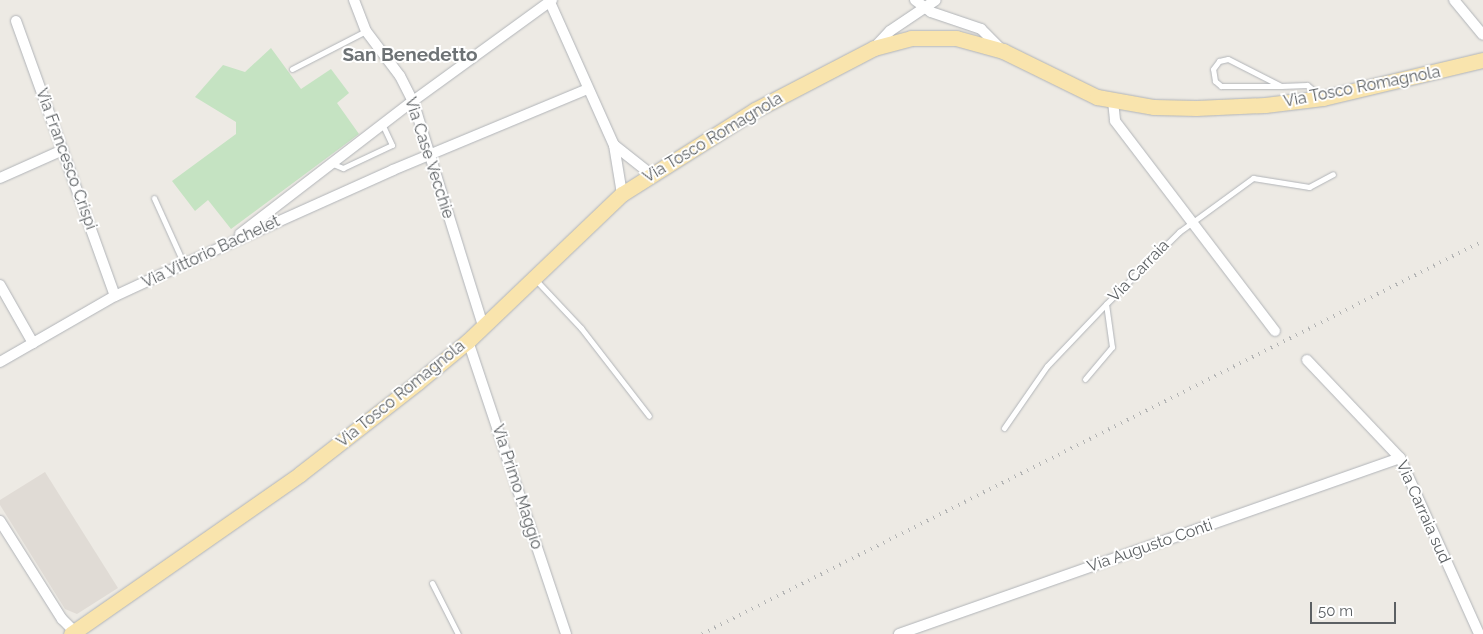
<!DOCTYPE html>
<html>
<head>
<meta charset="utf-8">
<style>
  body { margin:0 }
  #map { position:relative; width:1483px; height:634px; overflow:hidden; background:#edeae4; font-family:Raleway,sans-serif }
  div>[style] { position:absolute }
  [style*='--x'] { left:calc(var(--x)*1px); top:calc(var(--y)*1px); width:calc(var(--w)*1px); rotate:calc(var(--a)*1deg) }
  .education>* { inset:0; background:#e0dbd5 }
  .green>* { inset:0; background:#c5e3c2 }
  .roads { filter:drop-shadow(0 0 1px #b1b4b8) drop-shadow(0 0 1px #b1b4b8) }
  .service>* { height:5px; margin:-2.5px; padding:0 2.5px; transform-origin:2.5px; border-radius:2.5px; background:#fff }
  .minor>* { height:10px; margin:-5px; padding:0 5px; transform-origin:5px; border-radius:5px; background:#fff }
  .primary>* { height:15px; margin:-7.5px; padding:0 7.5px; transform-origin:7.5px; border-radius:7.5px; background:#f9e4ad }
  .rail>* { height:4px; margin-top:-2px; transform-origin:0; background:repeating-linear-gradient(90deg,#b2b3b3 0 1px,transparent 0 7px) }
  span { translate:-50% -50%; white-space:nowrap; text-align:center; line-height:1.15; -webkit-text-stroke:4px #fff; paint-order:stroke }
  .street-label { font-size:16px; color:#5c6063 }
  .quarter-label { font-size:19px; color:#6d7275; font-weight:700 }
  .scale { position:absolute; left:1310px; top:602px; width:86px; height:22px; box-sizing:border-box; border:2px solid #5c6063; border-top:0; padding-left:6px; font-size:15px; line-height:18px; white-space:nowrap; color:#5c6063; -webkit-text-stroke:4px #fff; paint-order:stroke }
</style>
</head>
<body>
<div id="map">
  <div class="education">
    <div style="clip-path:polygon(45px 472px,118px 588px,77px 614px,65px 609px,0 505px,0 500px)"></div>
  </div>
  <div class="green">
    <div style="clip-path:polygon(271px 48px,301px 89px,331px 69px,349px 93px,337px 103px,359px 134px,231px 229px,208px 200px,195px 211px,172px 181px,236px 134px,236px 122px,195px 97px,223px 65px,245px 72px)"></div>
  </div>
  <div class="roads">
    <div class="service">
      <div style="--x:292;--y:69;--w:83;--a:-27.2"></div>
      <div style="--x:1281;--y:86;--w:60;--a:180"></div>
      <div style="--x:1221;--y:86;--w:8;--a:-140"></div>
      <div style="--x:1215;--y:81;--w:12;--a:-99"></div>
      <div style="--x:1213;--y:69;--w:10;--a:-53"></div>
      <div style="--x:1219;--y:61;--w:9;--a:-13"></div>
      <div style="--x:1228;--y:59;--w:59;--a:27"></div>
      <div style="--x:1281;--y:86;--w:26;--a:-2"></div>
      <div style="--x:1307;--y:85;--w:17;--a:40"></div>
      <div style="--x:333;--y:164;--w:11;--a:22"></div>
      <div style="--x:343;--y:168;--w:54;--a:-25.1"></div>
      <div style="--x:392;--y:145;--w:21;--a:-115"></div>
      <div style="--x:154;--y:198;--w:72;--a:65.6"></div>
      <div style="--x:534;--y:278;--w:69;--a:46.8"></div>
      <div style="--x:581;--y:328;--w:111;--a:52.3"></div>
      <div style="--x:1085;--y:379;--w:42;--a:-49.8"></div>
      <div style="--x:1112;--y:347;--w:43;--a:-97.9"></div>
      <div style="--x:1106;--y:304;--w:103;--a:-44.6"></div>
      <div style="--x:1179;--y:232;--w:92;--a:-36.1"></div>
      <div style="--x:1253;--y:178;--w:57;--a:9.1"></div>
      <div style="--x:1309;--y:187;--w:27;--a:-28"></div>
      <div style="--x:1004;--y:428;--w:75;--a:-55.3"></div>
      <div style="--x:1047;--y:366;--w:86;--a:-46.4"></div>
      <div style="--x:432;--y:583;--w:57;--a:63"></div>
    </div>
    <div class="minor">
      <div style="--x:354;--y:0;--w:33;--a:69"></div>
      <div style="--x:366;--y:31;--w:56;--a:52.9"></div>
      <div style="--x:400;--y:76;--w:28;--a:63"></div>
      <div style="--x:413;--y:101;--w:236;--a:72.7"></div>
      <div style="--x:549;--y:0;--w:159;--a:65.9"></div>
      <div style="--x:915;--y:0;--w:20;--a:37"></div>
      <div style="--x:931;--y:12;--w:53;--a:18.8"></div>
      <div style="--x:981;--y:29;--w:31;--a:45"></div>
      <div style="--x:1454;--y:0;--w:45;--a:50.4"></div>
      <div style="--x:16;--y:21;--w:292;--a:70.2"></div>
      <div style="--x:875;--y:47;--w:22;--a:-47"></div>
      <div style="--x:890;--y:31;--w:55;--a:-34"></div>
      <div style="--x:1113;--y:101;--w:20;--a:84"></div>
      <div style="--x:1115;--y:121;--w:264;--a:52.7"></div>
      <div style="--x:0;--y:178;--w:69;--a:-24"></div>
      <div style="--x:622;--y:194;--w:50;--a:-99.3"></div>
      <div style="--x:614;--y:145;--w:48;--a:38.3"></div>
      <div style="--x:240;--y:234;--w:218;--a:-37.6"></div>
      <div style="--x:413;--y:101;--w:172;--a:-36"></div>
      <div style="--x:0;--y:285;--w:67;--a:60.4"></div>
      <div style="--x:468;--y:341;--w:309;--a:71.5"></div>
      <div style="--x:1307;--y:360;--w:135;--a:46.5"></div>
      <div style="--x:1400;--y:458;--w:193;--a:65.8"></div>
      <div style="--x:0;--y:362;--w:133;--a:-29.9"></div>
      <div style="--x:115;--y:296;--w:76;--a:-24.9"></div>
      <div style="--x:184;--y:264;--w:229;--a:-24.2"></div>
      <div style="--x:393;--y:170;--w:211;--a:-22.6"></div>
      <div style="--x:0;--y:521;--w:116;--a:57.7"></div>
      <div style="--x:62;--y:619;--w:21;--a:45"></div>
      <div style="--x:899;--y:634;--w:531;--a:-19.36"></div>
    </div>
    <div class="primary">
      <div style="--x:71;--y:634;--w:279;--a:-34.9"></div>
      <div style="--x:300;--y:474;--w:150;--a:-37.9"></div>
      <div style="--x:418;--y:382;--w:65;--a:-39.4"></div>
      <div style="--x:468;--y:341;--w:213;--a:-43.7"></div>
      <div style="--x:622;--y:194;--w:157;--a:-32.3"></div>
      <div style="--x:755;--y:110;--w:134;--a:-27.5"></div>
      <div style="--x:874;--y:48;--w:38;--a:-15"></div>
      <div style="--x:911;--y:38;--w:45;--a:0"></div>
      <div style="--x:956;--y:38;--w:49;--a:15.5"></div>
      <div style="--x:1003;--y:51;--w:105;--a:26.1"></div>
      <div style="--x:1097;--y:97;--w:58;--a:10"></div>
      <div style="--x:1154;--y:107;--w:42;--a:1.4"></div>
      <div style="--x:1196;--y:108;--w:69;--a:-2.5"></div>
      <div style="--x:1265;--y:105;--w:58;--a:-6.9"></div>
      <div style="--x:1323;--y:98;--w:164;--a:-13.4"></div>
    </div>
  </div>
  <div class="rail">
    <div style="--x:702;--y:634;--w:874;--a:-26.71"></div>
  </div>
  <div class="street-label">
    <span style="left:1362px;top:87px;rotate:-11deg">Via Tosco Romagnola</span>
    <span style="left:713px;top:138px;rotate:-31deg">Via Tosco Romagnola</span>
    <span style="left:429px;top:158px;rotate:72deg">Via Case Vecchie</span>
    <span style="left:66px;top:159px;rotate:70deg">Via Francesco Crispi</span>
    <span style="left:211px;top:252px;rotate:-25deg">Via Vittorio Bachelet</span>
    <span style="left:1139px;top:271px;rotate:-46deg">Via Carraia</span>
    <span style="left:401px;top:394px;rotate:-39deg">Via Tosco Romagnola</span>
    <span style="left:517px;top:487px;rotate:72deg">Via Primo Maggio</span>
    <span style="left:1423px;top:512px;rotate:66deg">Via Carraia sud</span>
    <span style="left:1150px;top:546px;rotate:-19deg">Via Augusto Conti</span>
  </div>
  <div class="quarter-label">
    <span style="left:410px;top:55px">San Benedetto</span>
  </div>
  <div class="scale">50 m</div>
</div>
</body>
</html>
